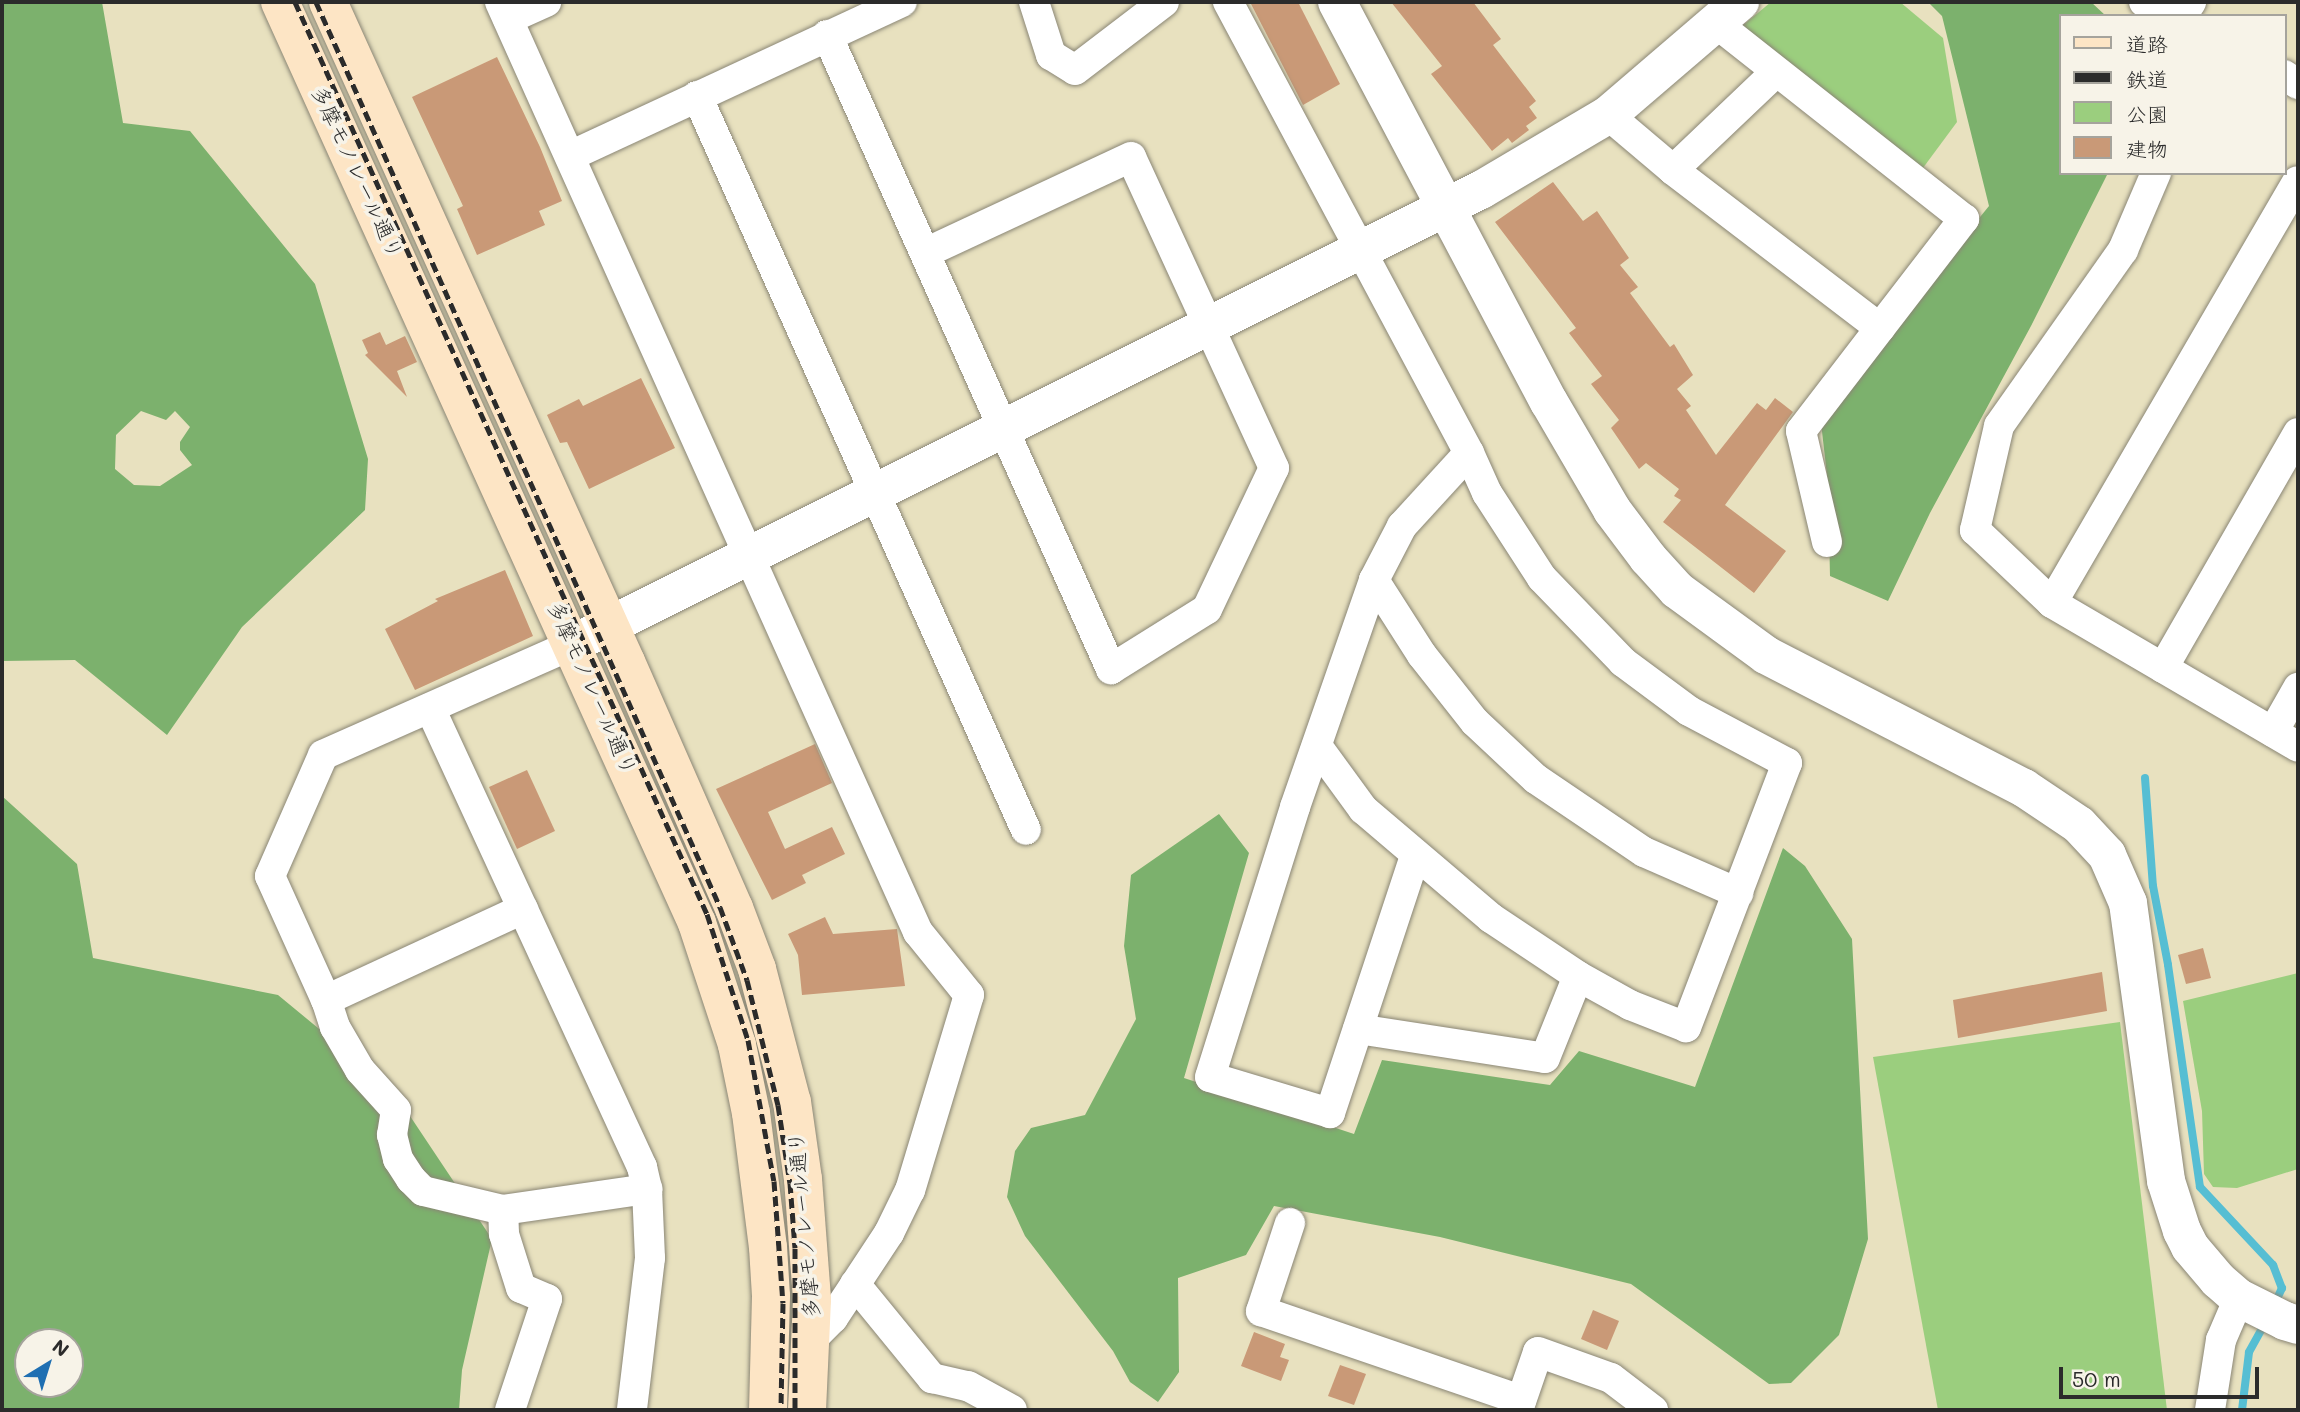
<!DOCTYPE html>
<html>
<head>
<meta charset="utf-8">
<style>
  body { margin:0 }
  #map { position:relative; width:2300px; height:1412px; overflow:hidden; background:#e8e1bf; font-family:Mali,"Klee One",sans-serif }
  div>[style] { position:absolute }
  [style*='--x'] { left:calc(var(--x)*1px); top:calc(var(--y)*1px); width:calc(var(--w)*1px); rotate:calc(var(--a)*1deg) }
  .green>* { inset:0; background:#9bce7e }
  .forest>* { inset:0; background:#7cb16d }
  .stream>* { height:8px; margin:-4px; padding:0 4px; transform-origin:4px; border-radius:4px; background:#56bed3 }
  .building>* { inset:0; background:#c99977 }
  .roads { filter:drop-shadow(0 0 2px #8a8675) drop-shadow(0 0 2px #8a8675) }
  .minor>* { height:30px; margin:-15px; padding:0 15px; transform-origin:15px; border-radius:15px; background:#fff }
  .tertiary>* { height:38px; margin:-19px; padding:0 19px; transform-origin:19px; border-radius:19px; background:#fff }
  .secondary>* { height:38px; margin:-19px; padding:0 19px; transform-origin:19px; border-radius:19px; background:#fde5c5 }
  .rail>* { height:5px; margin-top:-2.5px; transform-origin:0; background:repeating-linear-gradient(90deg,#2b2b2b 0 10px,transparent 0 15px) }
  span { translate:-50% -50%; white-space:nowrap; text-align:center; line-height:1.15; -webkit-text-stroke:7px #f7f3e8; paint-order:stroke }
  .street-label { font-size:21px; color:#2b2b2b }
  .frame { position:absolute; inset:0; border:4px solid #2b2b2b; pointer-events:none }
  .legend { position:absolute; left:2059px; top:14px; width:228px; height:161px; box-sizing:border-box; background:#f7f3e8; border:2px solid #a5a39c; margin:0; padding:9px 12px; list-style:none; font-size:21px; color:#2b2b2b }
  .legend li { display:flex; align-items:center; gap:14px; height:35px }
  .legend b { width:35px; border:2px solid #a5a39c }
  .north { position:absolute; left:14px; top:1328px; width:70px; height:70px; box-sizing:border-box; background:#f7f3e8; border:2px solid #a5a39c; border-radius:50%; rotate:38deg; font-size:19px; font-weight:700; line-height:28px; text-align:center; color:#2b2b2b }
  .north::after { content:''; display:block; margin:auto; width:24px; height:32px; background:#1f6fb2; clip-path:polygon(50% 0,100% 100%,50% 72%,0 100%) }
  .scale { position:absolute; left:2059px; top:1367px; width:200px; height:32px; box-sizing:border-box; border:4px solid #2b2b2b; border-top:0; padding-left:9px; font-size:21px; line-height:24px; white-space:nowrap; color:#2b2b2b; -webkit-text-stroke:5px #f7f3e8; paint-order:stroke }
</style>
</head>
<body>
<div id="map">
  <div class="green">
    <div style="clip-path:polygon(1771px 2px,1900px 2px,1943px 38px,1957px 122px,1920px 172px,1741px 27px)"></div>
    <div style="clip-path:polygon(2298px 973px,2298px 1169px,2237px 1188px,2213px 1187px,2204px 1174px,2202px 1111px,2183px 1001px)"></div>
    <div style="clip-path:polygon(2120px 1022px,2167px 1410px,1938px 1410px,1873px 1057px)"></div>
  </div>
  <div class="forest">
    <div style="clip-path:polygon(evenodd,2px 2px,102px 2px,123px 123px,190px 131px,315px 284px,368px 459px,365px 510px,242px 627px,167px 735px,75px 660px,2px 661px,2px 2px,141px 411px,166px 420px,175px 411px,190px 427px,180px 442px,180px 450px,192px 465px,160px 486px,134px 485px,115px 469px,116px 435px,141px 411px)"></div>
    <div style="clip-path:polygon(1928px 2px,2091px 2px,2106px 16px,2060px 16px,2060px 173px,2108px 173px,2031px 326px,1930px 513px,1888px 601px,1830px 576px,1828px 484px,1820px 414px,1989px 206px,1942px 16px)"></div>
    <div style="clip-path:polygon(evenodd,2px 796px,77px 864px,93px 958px,278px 995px,392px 1089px,492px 1239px,462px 1370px,459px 1410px,2px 1410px,2px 796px,28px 1342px,70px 1342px,70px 1384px,28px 1384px,28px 1342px)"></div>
    <div style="clip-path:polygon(1219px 814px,1249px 853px,1184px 1078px,1354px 1134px,1382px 1060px,1550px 1085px,1579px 1051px,1695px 1087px,1783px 848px,1805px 866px,1852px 939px,1868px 1239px,1839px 1335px,1791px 1383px,1769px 1384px,1631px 1284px,1440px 1237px,1274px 1206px,1246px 1255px,1178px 1278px,1179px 1372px,1158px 1402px,1130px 1382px,1113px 1351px,1025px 1236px,1007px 1197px,1015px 1151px,1031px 1128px,1085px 1115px,1136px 1019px,1124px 946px,1131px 875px)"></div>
  </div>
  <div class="stream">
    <div style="--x:2145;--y:778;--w:108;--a:85.8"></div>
    <div style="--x:2153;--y:886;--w:80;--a:79.2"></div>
    <div style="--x:2168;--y:965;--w:224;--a:81.8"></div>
    <div style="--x:2200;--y:1187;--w:107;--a:46.9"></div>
    <div style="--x:2273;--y:1265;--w:25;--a:69"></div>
    <div style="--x:2282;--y:1288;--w:17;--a:115"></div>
    <div style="--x:2242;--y:1410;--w:58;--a:-83.1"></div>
    <div style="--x:2249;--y:1352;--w:35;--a:-61"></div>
  </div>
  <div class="building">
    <div style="clip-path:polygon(1250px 2px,1298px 2px,1340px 84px,1303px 105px)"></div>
    <div style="clip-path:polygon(1391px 2px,1473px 2px,1501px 39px,1493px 45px,1536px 101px,1529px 107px,1537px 118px,1526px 126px,1529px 130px,1512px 143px,1508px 138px,1492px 151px,1431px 74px,1442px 66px)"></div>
    <div style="clip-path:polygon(497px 57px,540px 147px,562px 201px,539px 211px,545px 225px,477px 255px,457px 209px,463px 206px,412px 97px)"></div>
    <div style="clip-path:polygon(1553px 182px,1583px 221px,1597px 211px,1629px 258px,1620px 265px,1638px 287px,1630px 293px,1670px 347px,1674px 344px,1693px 375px,1677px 389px,1691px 406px,1686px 410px,1716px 455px,1757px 403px,1766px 410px,1775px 398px,1793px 412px,1725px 505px,1786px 551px,1754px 593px,1663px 522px,1681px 500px,1674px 496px,1679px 489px,1646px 463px,1639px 469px,1611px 428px,1619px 420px,1591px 384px,1602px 376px,1569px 333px,1576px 328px,1495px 222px)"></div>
    <div style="clip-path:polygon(380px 332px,386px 345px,405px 336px,417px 362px,397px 371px,407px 397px,365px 355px,368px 353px,362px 340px)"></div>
    <div style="clip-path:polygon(641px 378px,675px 448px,589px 489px,567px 442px,560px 443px,547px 415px,579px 399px,583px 406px)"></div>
    <div style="clip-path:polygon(505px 570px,533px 636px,415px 690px,385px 629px,438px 601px,435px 599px)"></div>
    <div style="clip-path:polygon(815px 744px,832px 783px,768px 812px,785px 849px,832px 827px,845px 854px,802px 875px,806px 883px,772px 900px,716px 789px)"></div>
    <div style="clip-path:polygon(527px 770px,555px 831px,517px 849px,489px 787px)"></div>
    <div style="clip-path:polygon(825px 917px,833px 934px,897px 929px,905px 986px,802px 995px,798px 955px,788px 934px)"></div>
    <div style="clip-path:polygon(2203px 948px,2211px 978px,2186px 984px,2178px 955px)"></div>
    <div style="clip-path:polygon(2102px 972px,2107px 1011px,1958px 1038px,1953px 1000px)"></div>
    <div style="clip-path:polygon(1593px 1310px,1619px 1321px,1607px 1350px,1581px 1339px)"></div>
    <div style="clip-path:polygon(1254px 1332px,1285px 1344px,1280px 1357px,1289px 1360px,1281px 1381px,1241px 1366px)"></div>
    <div style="clip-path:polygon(1340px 1365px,1366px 1374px,1354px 1405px,1328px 1396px)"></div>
  </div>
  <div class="roads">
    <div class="minor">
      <div style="--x:500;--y:2;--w:1020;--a:65.8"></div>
      <div style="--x:918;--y:932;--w:81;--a:51"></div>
      <div style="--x:969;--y:995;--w:204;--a:106.8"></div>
      <div style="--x:910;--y:1190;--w:48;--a:116"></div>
      <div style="--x:889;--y:1233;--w:102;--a:123.4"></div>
      <div style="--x:833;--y:1318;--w:31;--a:135"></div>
      <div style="--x:1034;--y:2;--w:56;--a:72.2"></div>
      <div style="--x:1051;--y:55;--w:28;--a:32"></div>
      <div style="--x:1075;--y:70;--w:112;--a:-37.4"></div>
      <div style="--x:1228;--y:2;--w:511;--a:61.88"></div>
      <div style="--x:1469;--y:453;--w:44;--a:65.8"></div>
      <div style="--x:1487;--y:493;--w:101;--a:57.1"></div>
      <div style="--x:1542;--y:578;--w:117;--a:46"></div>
      <div style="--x:1623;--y:662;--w:82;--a:36.6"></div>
      <div style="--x:1689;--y:711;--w:111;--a:28"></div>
      <div style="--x:1787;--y:763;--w:283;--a:110.9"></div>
      <div style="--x:1686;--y:1027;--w:60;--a:-158.6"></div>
      <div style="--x:1630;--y:1005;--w:60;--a:-150.9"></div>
      <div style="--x:1578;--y:976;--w:105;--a:-146.3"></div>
      <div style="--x:1491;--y:918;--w:168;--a:-139.6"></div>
      <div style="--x:1363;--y:809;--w:78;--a:-126.1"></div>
      <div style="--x:2144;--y:2;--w:26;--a:32"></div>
      <div style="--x:2182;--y:16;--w:17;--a:-57"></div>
      <div style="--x:508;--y:19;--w:42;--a:-24.1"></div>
      <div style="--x:827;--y:35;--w:695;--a:65.87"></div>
      <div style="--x:1111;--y:669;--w:113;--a:-32"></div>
      <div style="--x:1207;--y:609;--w:156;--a:-64.6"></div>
      <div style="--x:1274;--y:468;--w:342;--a:-114.7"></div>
      <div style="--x:1131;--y:157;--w:227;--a:155"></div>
      <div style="--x:2284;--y:75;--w:17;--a:33"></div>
      <div style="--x:697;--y:96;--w:804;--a:65.86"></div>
      <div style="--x:1608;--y:115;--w:85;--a:40.2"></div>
      <div style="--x:1673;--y:170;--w:260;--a:37.4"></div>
      <div style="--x:1880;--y:328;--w:138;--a:-52.4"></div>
      <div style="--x:1964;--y:219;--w:316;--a:-141.7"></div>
      <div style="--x:570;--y:156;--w:366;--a:-24.9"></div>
      <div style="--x:1673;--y:170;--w:142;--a:-43.6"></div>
      <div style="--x:2156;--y:173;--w:84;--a:113.2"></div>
      <div style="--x:2123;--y:250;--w:215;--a:125.2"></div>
      <div style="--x:1999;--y:426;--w:107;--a:103"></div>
      <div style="--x:1975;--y:530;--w:106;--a:43.5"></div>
      <div style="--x:2052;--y:603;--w:285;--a:30.3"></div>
      <div style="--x:1827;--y:542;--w:114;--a:-103.2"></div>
      <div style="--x:1801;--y:431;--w:130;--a:-52.5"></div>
      <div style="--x:1374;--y:580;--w:89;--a:57.4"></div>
      <div style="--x:1422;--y:655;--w:85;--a:51.7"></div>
      <div style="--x:1475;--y:722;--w:83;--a:43.1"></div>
      <div style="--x:1536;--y:779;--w:130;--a:34.1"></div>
      <div style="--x:1644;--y:852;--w:103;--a:23.6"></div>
      <div style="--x:2052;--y:603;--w:488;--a:-59.8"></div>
      <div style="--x:2163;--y:668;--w:271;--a:-60.1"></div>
      <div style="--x:430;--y:708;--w:506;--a:65.21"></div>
      <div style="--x:642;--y:1167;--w:23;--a:77"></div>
      <div style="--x:647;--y:1189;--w:69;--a:87.5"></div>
      <div style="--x:650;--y:1258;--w:153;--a:96.8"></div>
      <div style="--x:2273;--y:732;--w:51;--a:-60.4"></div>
      <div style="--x:1415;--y:856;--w:271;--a:108.3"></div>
      <div style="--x:1330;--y:1113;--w:125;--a:-163.3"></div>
      <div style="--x:1210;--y:1077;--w:283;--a:-72.5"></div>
      <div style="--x:1295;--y:807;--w:240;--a:-70.8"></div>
      <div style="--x:1374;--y:580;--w:61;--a:-62.6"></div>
      <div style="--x:1402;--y:526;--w:99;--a:-47.5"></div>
      <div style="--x:326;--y:1000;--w:217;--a:-24.8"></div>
      <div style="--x:1358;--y:1029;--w:189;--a:8.8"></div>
      <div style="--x:1545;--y:1058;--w:88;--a:-68.1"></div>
      <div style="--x:503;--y:1210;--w:82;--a:-166.6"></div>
      <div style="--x:423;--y:1191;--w:17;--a:-135"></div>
      <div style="--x:411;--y:1179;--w:24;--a:-123"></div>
      <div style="--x:398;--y:1159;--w:25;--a:-104"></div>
      <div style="--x:392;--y:1135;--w:25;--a:-81"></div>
      <div style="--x:396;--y:1110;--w:54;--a:-132"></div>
      <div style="--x:360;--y:1070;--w:50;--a:-120.2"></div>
      <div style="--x:335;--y:1027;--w:28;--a:-108"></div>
      <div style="--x:326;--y:1000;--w:136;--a:-114.3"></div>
      <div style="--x:270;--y:876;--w:132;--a:-66.3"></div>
      <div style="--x:323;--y:755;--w:274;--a:-23.9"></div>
      <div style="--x:1290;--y:1223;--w:93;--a:108.2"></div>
      <div style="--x:1261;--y:1311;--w:275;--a:18.9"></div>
      <div style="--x:855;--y:1284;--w:122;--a:50.7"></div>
      <div style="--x:932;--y:1378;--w:37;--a:13"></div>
      <div style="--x:968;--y:1386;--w:50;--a:28.6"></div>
      <div style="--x:510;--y:1410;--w:117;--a:-71.6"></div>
      <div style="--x:547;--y:1299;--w:28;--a:-157"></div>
      <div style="--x:521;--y:1288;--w:57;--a:-107.5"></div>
      <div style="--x:504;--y:1234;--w:24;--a:-92"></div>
      <div style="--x:503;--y:1210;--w:146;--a:-8.3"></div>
      <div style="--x:1518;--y:1410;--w:61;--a:-71"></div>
      <div style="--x:1538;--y:1352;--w:77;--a:19.6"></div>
      <div style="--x:1611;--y:1378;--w:53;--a:37.3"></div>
      <div style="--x:2210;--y:1410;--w:71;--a:-81.1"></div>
      <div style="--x:2221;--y:1340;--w:46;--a:-66.8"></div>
    </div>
    <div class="tertiary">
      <div style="--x:1337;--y:2;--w:453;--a:62.1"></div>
      <div style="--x:1549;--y:402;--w:125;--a:59.7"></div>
      <div style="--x:1612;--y:510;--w:60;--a:53.1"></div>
      <div style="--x:1648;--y:558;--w:43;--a:47.8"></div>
      <div style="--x:1677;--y:590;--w:110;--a:36.1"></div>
      <div style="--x:1766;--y:655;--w:290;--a:27.3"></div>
      <div style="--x:2024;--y:788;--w:66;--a:33.9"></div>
      <div style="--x:2079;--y:825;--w:41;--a:47"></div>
      <div style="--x:2107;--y:855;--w:52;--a:66.4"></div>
      <div style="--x:2128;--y:903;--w:281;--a:82.2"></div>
      <div style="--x:2166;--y:1181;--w:52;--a:72.3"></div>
      <div style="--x:2182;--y:1231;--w:18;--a:63"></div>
      <div style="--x:2190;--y:1247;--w:43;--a:49.7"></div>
      <div style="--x:2218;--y:1280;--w:28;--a:41"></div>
      <div style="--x:2239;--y:1298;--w:51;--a:26.6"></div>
      <div style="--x:2285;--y:1321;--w:14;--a:17"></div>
      <div style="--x:573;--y:644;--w:1015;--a:-26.57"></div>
      <div style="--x:1481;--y:190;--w:147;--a:-30.6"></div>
      <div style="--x:1608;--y:115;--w:174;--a:-40.6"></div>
    </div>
    <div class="secondary">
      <div style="--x:280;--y:2;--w:1011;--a:65.64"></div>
      <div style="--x:697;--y:923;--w:128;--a:71.8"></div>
      <div style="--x:737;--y:1045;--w:69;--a:78.4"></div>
      <div style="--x:751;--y:1113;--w:135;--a:82.8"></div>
      <div style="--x:768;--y:1247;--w:49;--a:86.5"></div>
      <div style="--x:771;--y:1296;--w:114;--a:91.5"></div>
      <div style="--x:328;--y:2;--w:724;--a:65.7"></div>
      <div style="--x:626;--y:662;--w:269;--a:66.3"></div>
      <div style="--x:734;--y:908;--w:65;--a:69.3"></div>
      <div style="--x:757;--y:969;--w:138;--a:75.3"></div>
      <div style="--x:792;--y:1102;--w:78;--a:81.9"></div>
      <div style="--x:803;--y:1179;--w:121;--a:85.7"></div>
      <div style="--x:812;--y:1300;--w:110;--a:92.6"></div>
    </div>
  </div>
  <div class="rail">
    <div style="--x:295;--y:2;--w:1001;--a:65.69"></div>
    <div style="--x:707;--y:914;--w:133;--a:72"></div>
    <div style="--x:748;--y:1040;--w:143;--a:79.6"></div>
    <div style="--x:774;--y:1181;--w:122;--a:85.8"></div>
    <div style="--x:783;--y:1303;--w:107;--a:91.1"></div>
    <div style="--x:316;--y:2;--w:991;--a:65.94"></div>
    <div style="--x:720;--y:907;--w:78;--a:69.7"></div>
    <div style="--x:747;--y:980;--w:129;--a:76.1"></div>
    <div style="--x:778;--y:1105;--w:79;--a:81.3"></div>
    <div style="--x:790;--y:1183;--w:65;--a:85.6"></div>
    <div style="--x:795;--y:1248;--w:162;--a:90"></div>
  </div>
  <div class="street-label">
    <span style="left:358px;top:172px;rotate:65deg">多摩モノレール通り</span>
    <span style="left:593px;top:688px;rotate:66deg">多摩モノレール通り</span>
    <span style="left:803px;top:1225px;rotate:-95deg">多摩モノレール通り</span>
  </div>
  <div class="frame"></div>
  <ul class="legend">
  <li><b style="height:9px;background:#fde5c5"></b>道路</li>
  <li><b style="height:9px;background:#2b2b2b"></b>鉄道</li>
  <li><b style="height:19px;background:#9bce7e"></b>公園</li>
  <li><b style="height:19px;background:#c99977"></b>建物</li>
  </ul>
  <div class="north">N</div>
  <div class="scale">50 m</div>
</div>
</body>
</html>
